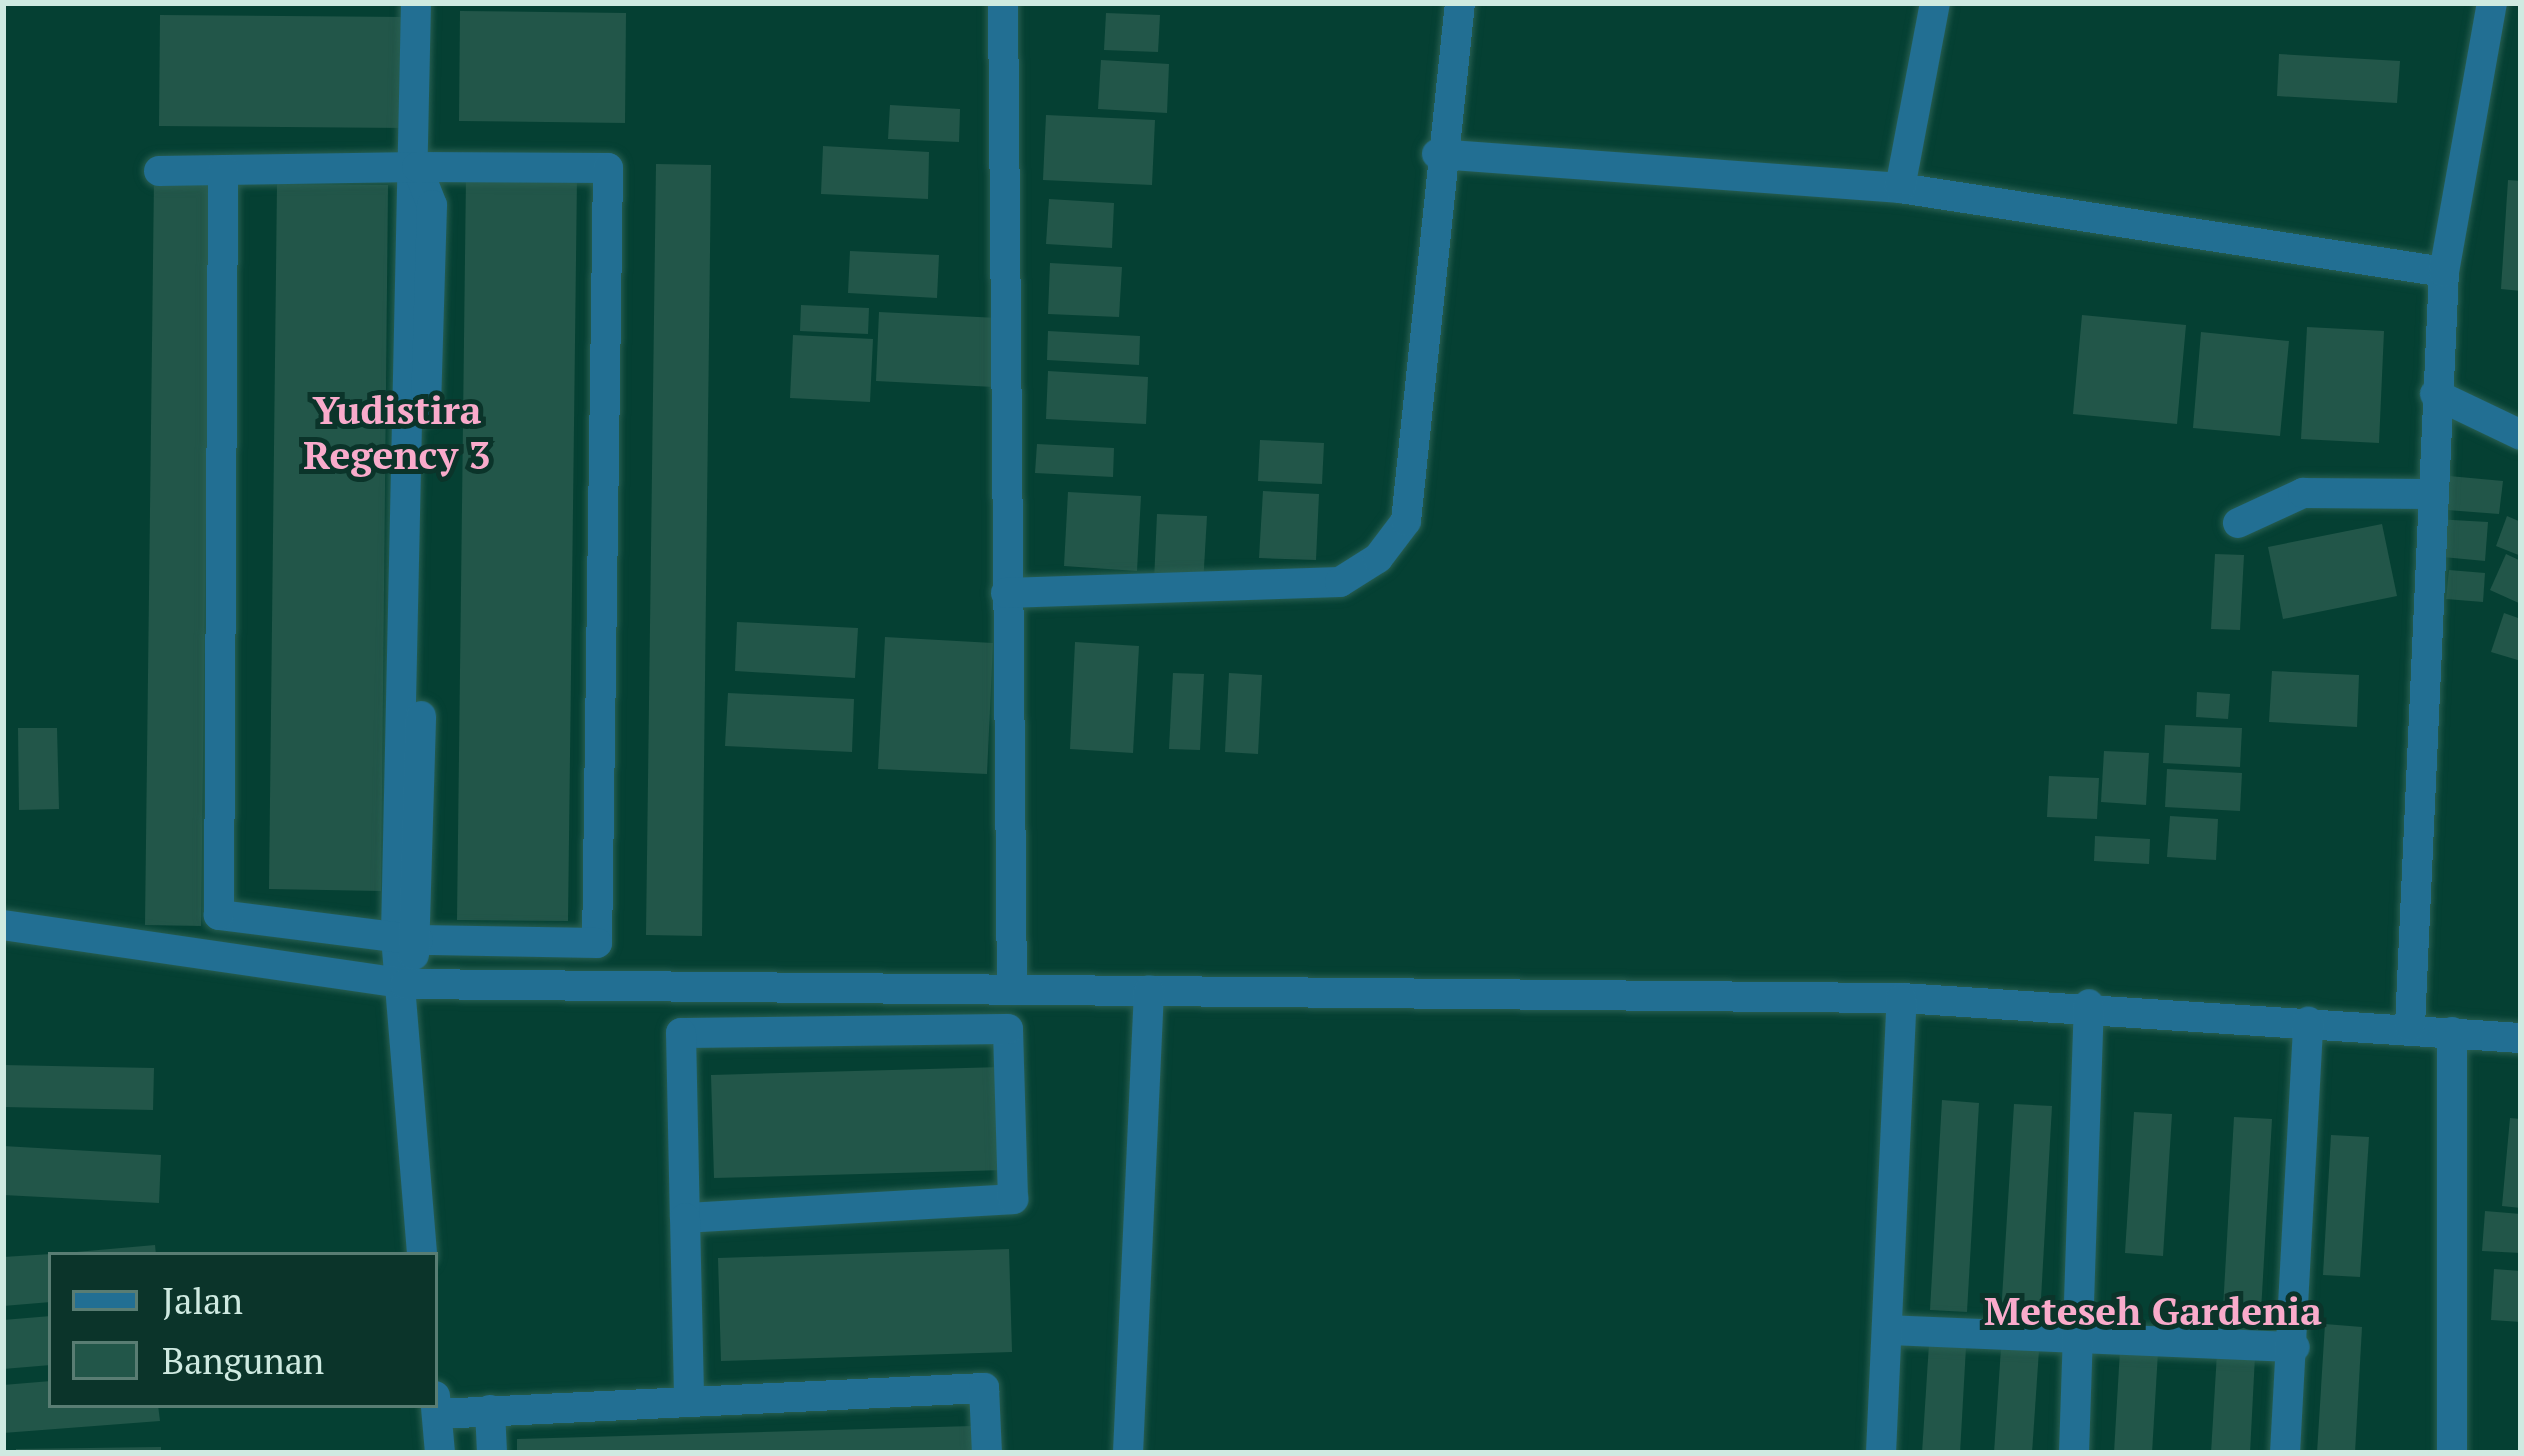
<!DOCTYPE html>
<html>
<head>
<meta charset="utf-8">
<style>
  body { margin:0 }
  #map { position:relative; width:2524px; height:1456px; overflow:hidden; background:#054033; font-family:"PT Serif",serif }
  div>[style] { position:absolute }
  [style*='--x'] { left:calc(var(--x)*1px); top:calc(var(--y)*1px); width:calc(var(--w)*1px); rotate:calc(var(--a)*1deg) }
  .building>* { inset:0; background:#225649 }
  .roads { filter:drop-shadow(0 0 3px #295f52) drop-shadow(0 0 3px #295f52) }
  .street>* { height:30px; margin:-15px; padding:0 15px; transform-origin:15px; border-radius:15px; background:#226f93 }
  span { translate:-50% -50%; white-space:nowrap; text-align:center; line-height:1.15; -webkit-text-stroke:10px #0b342a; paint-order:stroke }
  .neighbourhood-label { font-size:39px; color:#f9abcb; font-weight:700 }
  .frame { position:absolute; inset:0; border:6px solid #cfeae1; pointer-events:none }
  .legend { position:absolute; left:48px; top:1252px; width:390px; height:156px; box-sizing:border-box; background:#0b342a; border:3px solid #597d73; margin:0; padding:15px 21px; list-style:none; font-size:36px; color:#cfeae1 }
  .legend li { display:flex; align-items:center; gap:24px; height:60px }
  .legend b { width:60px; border:3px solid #597d73 }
</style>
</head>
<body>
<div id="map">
  <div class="building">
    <div style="clip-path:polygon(460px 11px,626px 13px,625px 123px,459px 121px)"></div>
    <div style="clip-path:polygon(1106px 13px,1160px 15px,1158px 52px,1104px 50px)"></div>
    <div style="clip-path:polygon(160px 15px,406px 17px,405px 128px,159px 126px)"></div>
    <div style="clip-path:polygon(2279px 54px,2400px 61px,2397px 103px,2277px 96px)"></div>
    <div style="clip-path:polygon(1101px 60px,1169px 64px,1167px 113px,1098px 109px)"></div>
    <div style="clip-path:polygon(890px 105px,960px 109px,959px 142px,888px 139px)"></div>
    <div style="clip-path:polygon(1046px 115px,1155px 120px,1152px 185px,1043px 180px)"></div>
    <div style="clip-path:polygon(823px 146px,929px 152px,928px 199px,821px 194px)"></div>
    <div style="clip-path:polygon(656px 164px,711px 165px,702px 936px,646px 935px)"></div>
    <div style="clip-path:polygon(466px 175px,577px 176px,568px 921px,457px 920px)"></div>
    <div style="clip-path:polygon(154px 179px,210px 180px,201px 926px,145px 925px)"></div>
    <div style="clip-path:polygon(2508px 180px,2521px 181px,2521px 291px,2501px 289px)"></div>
    <div style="clip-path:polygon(277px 184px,388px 185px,381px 891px,269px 889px)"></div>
    <div style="clip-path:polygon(1049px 199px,1114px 203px,1112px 248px,1046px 244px)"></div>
    <div style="clip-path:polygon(850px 251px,939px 255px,937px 298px,848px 293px)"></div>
    <div style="clip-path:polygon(1050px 263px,1122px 267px,1119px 317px,1048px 314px)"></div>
    <div style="clip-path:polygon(801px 305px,869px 308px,868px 334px,800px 331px)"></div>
    <div style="clip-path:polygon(879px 312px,998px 318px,994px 387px,876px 381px)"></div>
    <div style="clip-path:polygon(2082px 315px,2186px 325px,2177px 424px,2073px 414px)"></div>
    <div style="clip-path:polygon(2307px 327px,2384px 331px,2379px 443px,2301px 439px)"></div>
    <div style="clip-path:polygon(1048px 331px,1140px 336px,1139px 365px,1047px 360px)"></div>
    <div style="clip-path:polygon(2201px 332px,2289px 341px,2280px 436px,2193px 428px)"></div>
    <div style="clip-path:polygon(793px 335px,873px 339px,870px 402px,790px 398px)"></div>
    <div style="clip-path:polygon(1048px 371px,1148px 377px,1146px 424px,1046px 419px)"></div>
    <div style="clip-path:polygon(1260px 440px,1324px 443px,1322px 484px,1258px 481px)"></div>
    <div style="clip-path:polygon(1037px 444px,1114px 448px,1113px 477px,1035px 473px)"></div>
    <div style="clip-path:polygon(2449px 476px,2503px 481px,2499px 514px,2447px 510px)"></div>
    <div style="clip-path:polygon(1263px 491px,1319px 494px,1316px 560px,1259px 558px)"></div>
    <div style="clip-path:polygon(1068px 492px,1141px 496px,1137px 571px,1064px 566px)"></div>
    <div style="clip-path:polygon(1157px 514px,1207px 516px,1203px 585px,1154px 582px)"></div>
    <div style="clip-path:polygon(2507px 516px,2521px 522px,2521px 556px,2496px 546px)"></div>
    <div style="clip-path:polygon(2435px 519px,2488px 522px,2485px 561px,2432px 556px)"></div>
    <div style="clip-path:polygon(2382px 524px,2397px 596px,2283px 619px,2268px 547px)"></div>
    <div style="clip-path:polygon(2215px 554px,2244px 555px,2240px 630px,2211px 629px)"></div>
    <div style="clip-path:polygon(2506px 554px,2521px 561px,2521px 604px,2490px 590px)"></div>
    <div style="clip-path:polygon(2449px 570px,2485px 573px,2483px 602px,2446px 599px)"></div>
    <div style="clip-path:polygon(2504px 613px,2521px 619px,2521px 661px,2491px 652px)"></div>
    <div style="clip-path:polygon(737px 622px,858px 628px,855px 678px,735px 671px)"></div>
    <div style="clip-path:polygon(885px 637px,993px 643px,987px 774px,878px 769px)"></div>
    <div style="clip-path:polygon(1075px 642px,1139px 646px,1133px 753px,1070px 749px)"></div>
    <div style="clip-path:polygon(2272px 671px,2359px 675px,2357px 727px,2269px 722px)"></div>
    <div style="clip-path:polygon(1173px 673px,1204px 674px,1200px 750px,1169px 749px)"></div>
    <div style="clip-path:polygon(1229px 673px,1262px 675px,1258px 754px,1225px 752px)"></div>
    <div style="clip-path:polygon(2197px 692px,2230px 694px,2228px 719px,2196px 717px)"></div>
    <div style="clip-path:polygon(728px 693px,854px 699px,852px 752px,725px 746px)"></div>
    <div style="clip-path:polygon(2165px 725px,2242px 728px,2240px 767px,2163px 763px)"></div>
    <div style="clip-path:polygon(18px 728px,57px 728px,59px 809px,19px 810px)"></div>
    <div style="clip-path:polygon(2104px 751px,2149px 753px,2146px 805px,2101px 802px)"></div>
    <div style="clip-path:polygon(2167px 769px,2242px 773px,2240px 811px,2165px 807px)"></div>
    <div style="clip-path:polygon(2049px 776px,2099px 778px,2097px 819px,2047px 817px)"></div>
    <div style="clip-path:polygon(2170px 816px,2218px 819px,2216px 860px,2167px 857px)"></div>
    <div style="clip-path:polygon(2095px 836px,2150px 839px,2149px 864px,2094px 861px)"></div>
    <div style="clip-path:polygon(3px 1065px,154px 1068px,153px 1110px,3px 1107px)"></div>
    <div style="clip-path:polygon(1002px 1067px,1005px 1170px,714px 1178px,711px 1075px)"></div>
    <div style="clip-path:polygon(1942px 1100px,1979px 1103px,1967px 1312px,1930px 1310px)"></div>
    <div style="clip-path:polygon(2014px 1104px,2052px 1106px,2040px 1316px,2001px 1314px)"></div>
    <div style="clip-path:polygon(2134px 1112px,2172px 1114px,2163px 1256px,2125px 1253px)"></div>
    <div style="clip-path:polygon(2234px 1117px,2272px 1119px,2260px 1329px,2222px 1326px)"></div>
    <div style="clip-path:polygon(2510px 1118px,2521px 1119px,2521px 1208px,2502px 1206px)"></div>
    <div style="clip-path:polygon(2331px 1135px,2369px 1137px,2360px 1277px,2323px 1275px)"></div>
    <div style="clip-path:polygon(3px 1146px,161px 1155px,159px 1203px,3px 1195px)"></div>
    <div style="clip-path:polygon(2485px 1211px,2521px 1214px,2521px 1253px,2482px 1251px)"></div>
    <div style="clip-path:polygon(155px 1245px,156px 1255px,76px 1255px,76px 1252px)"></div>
    <div style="clip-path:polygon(1009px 1249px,1012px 1352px,721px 1361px,718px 1258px)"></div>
    <div style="clip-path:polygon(51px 1254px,51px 1302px,3px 1306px,3px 1257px)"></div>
    <div style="clip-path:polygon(2494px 1269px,2521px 1271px,2521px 1322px,2491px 1320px)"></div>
    <div style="clip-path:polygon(51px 1316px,51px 1365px,3px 1369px,3px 1320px)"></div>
    <div style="clip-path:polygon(2325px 1324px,2362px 1327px,2355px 1453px,2317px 1453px)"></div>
    <div style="clip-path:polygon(1929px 1344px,1966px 1347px,1960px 1453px,1922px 1453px)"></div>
    <div style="clip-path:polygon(2001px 1348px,2039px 1350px,2032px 1453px,1994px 1453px)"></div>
    <div style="clip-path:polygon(2120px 1350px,2158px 1352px,2152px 1453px,2114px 1453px)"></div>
    <div style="clip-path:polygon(2217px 1353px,2255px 1356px,2250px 1453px,2211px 1453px)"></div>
    <div style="clip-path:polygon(51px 1381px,51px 1405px,158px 1405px,160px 1421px,3px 1433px,3px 1385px)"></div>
    <div style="clip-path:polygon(972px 1426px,973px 1453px,517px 1453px,517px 1439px)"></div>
    <div style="clip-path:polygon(161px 1447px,161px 1453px,16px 1453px,16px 1449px)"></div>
  </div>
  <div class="roads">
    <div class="street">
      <div style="--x:416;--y:3;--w:934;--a:91.23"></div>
      <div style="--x:396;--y:937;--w:319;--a:85.3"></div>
      <div style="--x:1003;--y:3;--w:986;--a:89.48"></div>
      <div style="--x:1437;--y:154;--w:464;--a:4.2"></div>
      <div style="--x:1900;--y:188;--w:550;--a:8.78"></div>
      <div style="--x:417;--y:167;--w:41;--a:68.5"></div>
      <div style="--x:432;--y:205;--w:205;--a:91.7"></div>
      <div style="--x:159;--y:171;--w:258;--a:-0.9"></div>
      <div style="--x:417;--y:167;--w:191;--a:0.3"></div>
      <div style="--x:608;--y:168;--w:775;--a:90.81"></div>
      <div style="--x:597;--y:943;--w:179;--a:-179"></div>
      <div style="--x:418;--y:940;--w:201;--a:-172.8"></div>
      <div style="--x:219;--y:915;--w:745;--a:-89.69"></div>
      <div style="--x:1900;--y:188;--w:188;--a:-79.3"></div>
      <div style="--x:2435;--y:394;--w:95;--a:25.5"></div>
      <div style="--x:2238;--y:523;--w:72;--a:-24.8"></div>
      <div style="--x:2303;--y:493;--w:125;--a:0.5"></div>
      <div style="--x:1006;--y:593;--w:334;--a:-1.9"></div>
      <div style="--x:1340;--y:582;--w:45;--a:-32.3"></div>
      <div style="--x:1378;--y:558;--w:46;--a:-52.9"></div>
      <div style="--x:1406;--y:521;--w:521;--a:-84.05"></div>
      <div style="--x:3;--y:925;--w:406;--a:8.3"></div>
      <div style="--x:405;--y:984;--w:1497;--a:0.54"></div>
      <div style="--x:1902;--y:998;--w:620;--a:3.7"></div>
      <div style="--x:414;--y:955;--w:239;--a:-88.3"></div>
      <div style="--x:2410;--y:1026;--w:755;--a:-87.42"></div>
      <div style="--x:2444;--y:272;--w:273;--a:-79.9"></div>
      <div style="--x:685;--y:1218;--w:329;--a:-3.3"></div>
      <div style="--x:1013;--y:1199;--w:170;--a:-91.7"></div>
      <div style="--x:1008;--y:1029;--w:327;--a:179.3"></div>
      <div style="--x:681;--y:1033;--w:185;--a:88.8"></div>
      <div style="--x:685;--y:1218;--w:179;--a:88.7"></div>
      <div style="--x:1888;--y:1330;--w:407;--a:2.4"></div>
      <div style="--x:435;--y:1396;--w:57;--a:85"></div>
      <div style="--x:490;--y:1410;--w:43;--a:87.3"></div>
      <div style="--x:437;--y:1414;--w:548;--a:-2.72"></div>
      <div style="--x:984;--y:1388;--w:65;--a:87.4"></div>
      <div style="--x:1128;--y:1453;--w:463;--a:-87.4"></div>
      <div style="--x:1881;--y:1453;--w:455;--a:-87.4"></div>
      <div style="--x:2074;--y:1453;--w:449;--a:-88.1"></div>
      <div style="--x:2285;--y:1453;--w:432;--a:-86.9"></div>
      <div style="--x:2452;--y:1453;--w:421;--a:-90"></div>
    </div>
  </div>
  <div class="neighbourhood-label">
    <span style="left:397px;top:432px">Yudistira<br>Regency 3</span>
    <span style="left:2153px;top:1310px">Meteseh Gardenia</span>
  </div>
  <div class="frame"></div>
  <ul class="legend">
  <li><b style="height:15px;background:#226f93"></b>Jalan</li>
  <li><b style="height:33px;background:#225649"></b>Bangunan</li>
  </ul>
</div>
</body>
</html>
